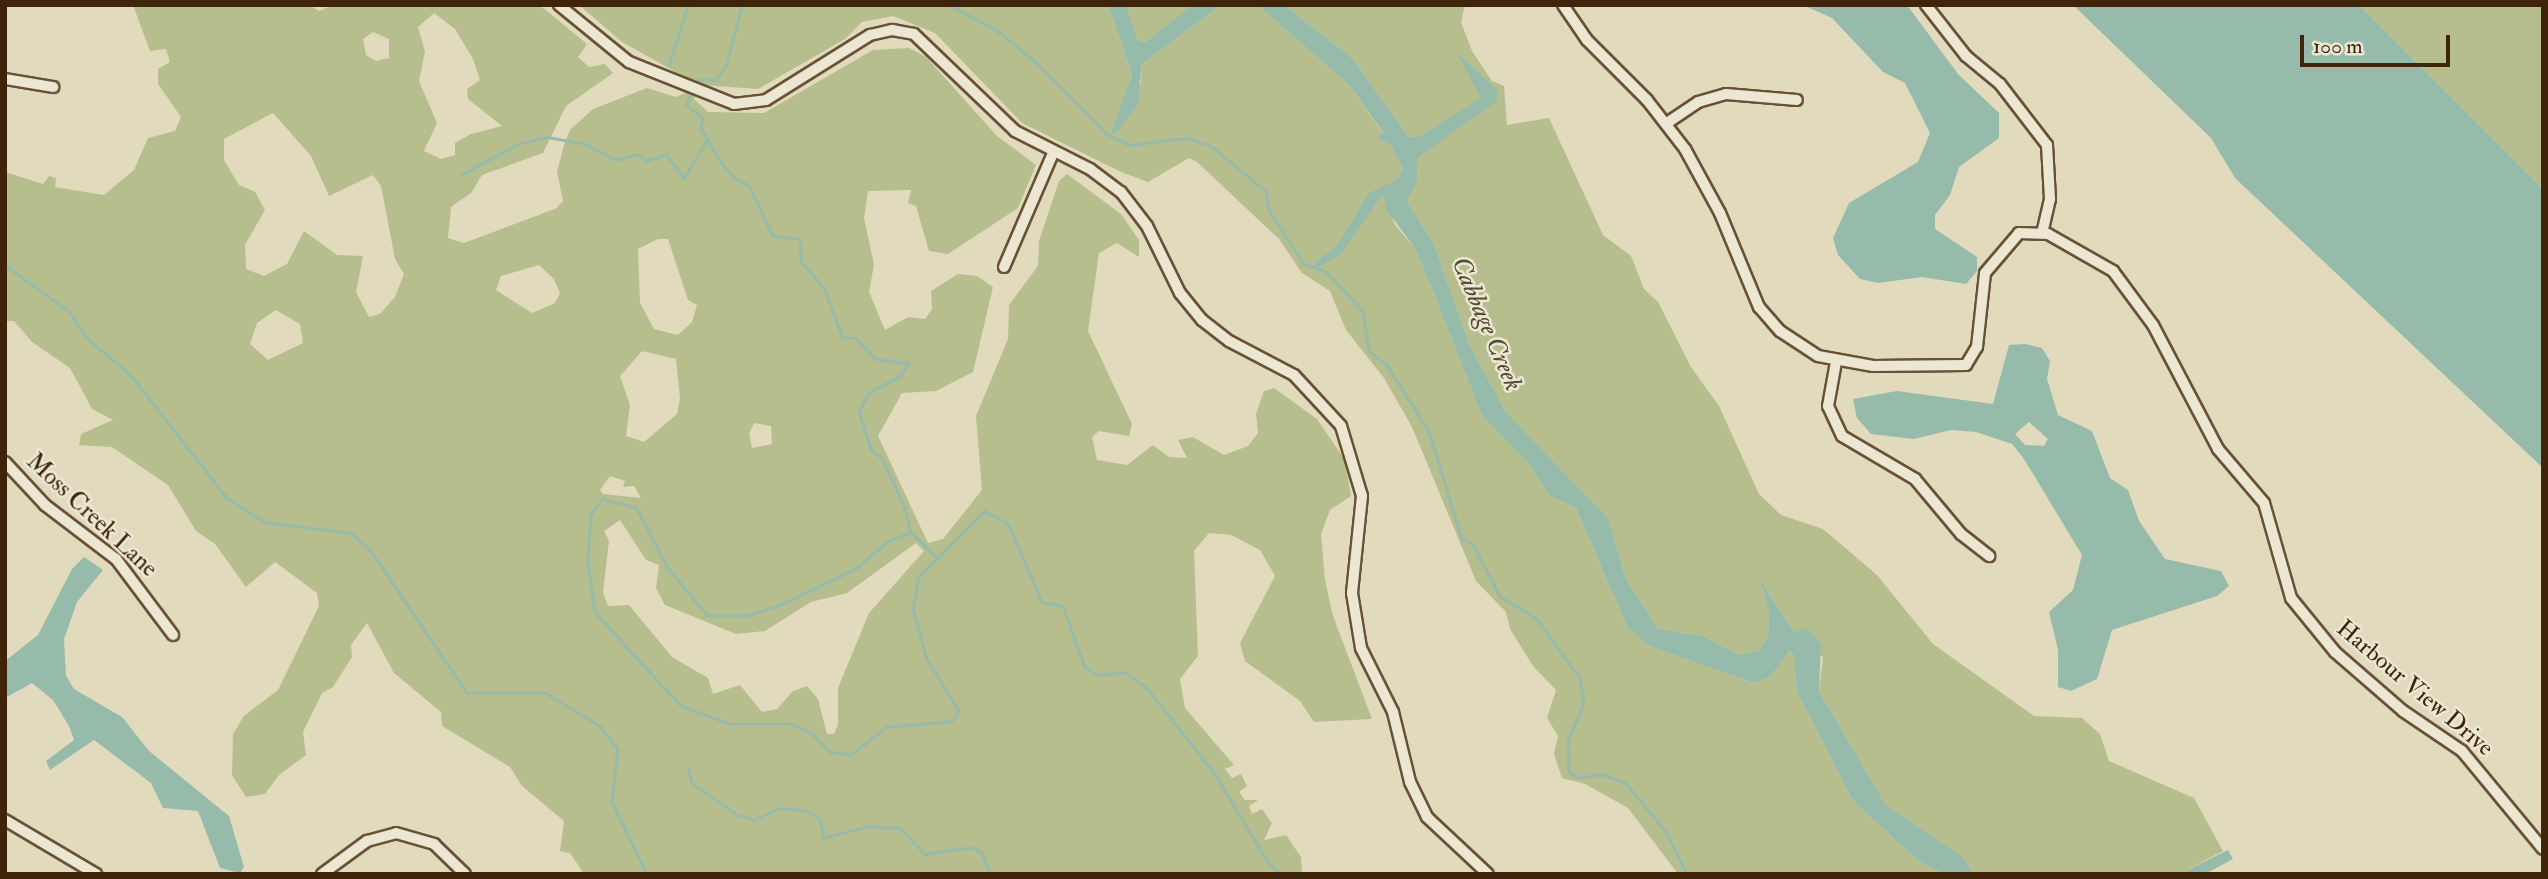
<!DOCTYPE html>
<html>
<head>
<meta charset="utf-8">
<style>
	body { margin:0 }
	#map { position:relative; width:2548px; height:879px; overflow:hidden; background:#e2dabc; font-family:"IM FELL Double Pica",serif }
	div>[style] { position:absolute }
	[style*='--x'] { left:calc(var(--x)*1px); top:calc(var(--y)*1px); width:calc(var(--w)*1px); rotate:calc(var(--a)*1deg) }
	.green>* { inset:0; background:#b7be8e }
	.water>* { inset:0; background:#96bbab }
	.stream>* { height:2.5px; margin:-1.25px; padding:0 1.25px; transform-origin:1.25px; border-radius:1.25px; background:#96bbab }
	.roads { filter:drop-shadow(2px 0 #685236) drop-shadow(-2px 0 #685236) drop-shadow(0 2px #685236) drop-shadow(0 -2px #685236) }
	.minor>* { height:10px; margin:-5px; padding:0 5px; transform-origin:5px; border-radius:5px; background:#ece7d3 }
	span { translate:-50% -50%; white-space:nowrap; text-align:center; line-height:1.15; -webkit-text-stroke:5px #ece7d3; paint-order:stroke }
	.street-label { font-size:24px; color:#3f240a }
	.water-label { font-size:26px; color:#554a32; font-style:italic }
	.frame { position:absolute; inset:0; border:7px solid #3f240a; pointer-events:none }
	.scale { position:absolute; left:2300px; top:35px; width:150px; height:32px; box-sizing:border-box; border:4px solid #3f240a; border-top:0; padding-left:9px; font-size:21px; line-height:24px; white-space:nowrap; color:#3f240a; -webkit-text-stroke:5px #ece7d3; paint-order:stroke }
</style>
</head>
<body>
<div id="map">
	<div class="green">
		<i style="clip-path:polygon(evenodd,133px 5px,309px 5px,319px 11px,333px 5px,538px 5px,546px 10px,587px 44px,578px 57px,589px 67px,605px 64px,613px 73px,566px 106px,543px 153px,482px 175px,471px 193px,451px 207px,448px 238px,464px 243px,557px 208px,563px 201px,557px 172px,564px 145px,570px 130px,593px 109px,647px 88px,676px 97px,685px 93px,688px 79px,622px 42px,579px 5px,1108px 5px,1132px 75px,1112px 132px,1116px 133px,1141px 84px,1142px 64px,1221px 5px,1257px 5px,1349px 85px,1383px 133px,1378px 137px,1390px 145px,1403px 168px,1397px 180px,1362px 205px,1336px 248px,1314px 263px,1318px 268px,1375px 207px,1384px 193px,1395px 225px,1414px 247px,1430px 284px,1482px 416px,1529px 464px,1550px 496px,1576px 508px,1627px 627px,1649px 646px,1753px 683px,1769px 678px,1788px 651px,1794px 656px,1797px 692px,1853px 801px,1916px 859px,1943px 874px,1678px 874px,1628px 808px,1585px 784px,1562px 778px,1554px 754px,1558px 736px,1547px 718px,1556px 690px,1533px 666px,1510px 629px,1506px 612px,1476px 581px,1412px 427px,1384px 378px,1346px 330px,1330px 291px,1302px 273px,1279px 239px,1197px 162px,1189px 158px,1148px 182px,1121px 172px,1022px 123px,935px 33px,893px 16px,862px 22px,845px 39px,758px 89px,701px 85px,694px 99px,708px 112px,764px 113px,873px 50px,909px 48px,926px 57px,997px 136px,1036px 165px,1018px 208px,948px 254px,929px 251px,916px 206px,908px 203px,911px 190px,868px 191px,864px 218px,874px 265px,869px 292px,885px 330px,908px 317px,925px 319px,932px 309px,931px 291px,958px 274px,977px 276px,993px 287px,973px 372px,936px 391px,902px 393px,878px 436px,928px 543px,943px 539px,982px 490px,976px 416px,1008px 339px,1009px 305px,1038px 266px,1039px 241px,1059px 181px,1067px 174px,1121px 214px,1139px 240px,1139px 257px,1117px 243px,1099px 253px,1088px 331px,1132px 424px,1129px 436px,1099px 431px,1092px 437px,1097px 460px,1127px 465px,1153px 445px,1169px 457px,1187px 458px,1178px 440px,1193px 437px,1224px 455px,1248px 446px,1258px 433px,1256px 414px,1264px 391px,1274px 388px,1317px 419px,1345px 460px,1351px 496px,1330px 510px,1321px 534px,1325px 580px,1333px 616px,1372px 719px,1314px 722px,1300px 701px,1245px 661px,1240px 643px,1275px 576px,1260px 550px,1231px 535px,1209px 533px,1194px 551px,1198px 656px,1180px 679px,1185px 708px,1234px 765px,1225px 769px,1232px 778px,1241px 774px,1247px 786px,1239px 792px,1245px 800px,1258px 800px,1249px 806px,1252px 814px,1262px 809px,1272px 823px,1264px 840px,1286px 835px,1301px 857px,1302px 874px,584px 874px,570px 853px,560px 851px,564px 821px,522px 786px,510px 767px,442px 726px,441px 712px,394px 673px,367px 623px,351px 645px,352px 657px,333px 687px,322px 693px,303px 732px,306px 755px,279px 775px,265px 794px,246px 797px,232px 775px,233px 734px,244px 716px,278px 690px,319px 606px,317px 593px,275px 562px,246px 587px,215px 544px,196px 531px,168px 485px,112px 447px,79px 445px,81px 434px,113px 420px,92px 409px,70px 368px,32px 342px,14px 321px,5px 321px,5px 172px,43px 184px,49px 176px,56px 178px,55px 187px,104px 195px,134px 170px,148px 138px,175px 131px,181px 117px,158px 84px,158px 69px,170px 62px,166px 49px,150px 51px,133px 5px,434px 13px,455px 29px,473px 59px,480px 80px,467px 89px,468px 99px,502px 126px,471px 134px,455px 143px,455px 155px,441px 159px,424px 151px,437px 123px,419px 81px,425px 51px,418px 27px,434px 13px,133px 5px,373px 32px,389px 39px,389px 58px,376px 61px,366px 55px,363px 39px,373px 32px,133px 5px,273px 113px,311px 156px,329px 196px,373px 175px,381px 186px,395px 259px,404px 274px,395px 297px,380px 314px,369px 317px,356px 292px,363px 256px,337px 255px,304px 231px,287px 264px,264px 276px,246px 269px,245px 245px,265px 210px,255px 192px,239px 185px,224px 160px,224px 139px,273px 113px,133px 5px,658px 239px,668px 239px,688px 300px,697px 305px,692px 322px,678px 335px,654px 329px,640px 303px,638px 249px,658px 239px,133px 5px,539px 265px,554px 279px,560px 293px,555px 303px,532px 313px,496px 290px,501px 276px,539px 265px,133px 5px,276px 310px,300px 324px,303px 343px,268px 360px,250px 344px,257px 323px,276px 310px,133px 5px,642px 351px,676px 359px,680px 399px,677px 414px,644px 442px,626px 436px,630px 405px,620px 376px,642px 351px,133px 5px,754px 423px,771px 426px,772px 444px,752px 448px,749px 434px,754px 423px,133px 5px,610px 476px,625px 481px,623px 487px,634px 486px,641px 498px,603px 494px,600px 490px,610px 476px,133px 5px,620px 520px,646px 560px,659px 565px,656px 588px,665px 605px,736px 634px,765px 631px,811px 602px,847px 593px,916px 543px,924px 551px,869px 613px,838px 688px,838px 725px,834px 734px,827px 734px,818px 699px,807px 686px,793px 691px,777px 709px,762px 712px,740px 685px,713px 694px,708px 678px,672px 657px,629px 605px,608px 606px,603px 592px,609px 541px,604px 531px,620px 520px)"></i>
		<i style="clip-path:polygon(1126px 5px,1192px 5px,1147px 42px,1138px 40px)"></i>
		<i style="clip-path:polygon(1284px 5px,1465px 5px,1461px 22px,1472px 51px,1492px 81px,1504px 86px,1507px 125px,1549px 118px,1603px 235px,1631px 256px,1644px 289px,1658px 302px,1691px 367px,1719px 406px,1759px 494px,1781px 515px,1823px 529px,1877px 575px,1933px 644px,2034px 716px,2082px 718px,2100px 734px,2109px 761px,2194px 798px,2223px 851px,2179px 874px,1974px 874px,1963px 857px,1886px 805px,1819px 691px,1823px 657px,1794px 632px,1763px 584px,1769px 614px,1768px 635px,1760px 650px,1739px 655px,1703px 636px,1658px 629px,1625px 577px,1609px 519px,1506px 412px,1470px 346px,1433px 242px,1407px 201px,1417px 183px,1418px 158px,1496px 101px,1490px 90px,1459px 56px,1482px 98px,1418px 137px,1409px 137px,1352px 58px)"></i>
		<i style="clip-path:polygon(2359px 5px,2543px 5px,2543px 189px)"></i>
	</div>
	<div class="water">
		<i style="clip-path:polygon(1108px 5px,1126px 5px,1138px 40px,1146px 42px,1192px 5px,1221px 5px,1142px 64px,1138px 105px,1116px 133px,1111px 133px,1132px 75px)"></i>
		<i style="clip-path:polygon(1257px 5px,1284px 5px,1352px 58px,1409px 137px,1418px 137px,1481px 98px,1456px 52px,1497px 90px,1497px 101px,1418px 158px,1417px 183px,1407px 201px,1433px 242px,1470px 346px,1506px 412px,1609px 519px,1625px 577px,1658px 629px,1703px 636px,1739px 655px,1760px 650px,1768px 635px,1769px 614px,1761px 581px,1794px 632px,1807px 628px,1821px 644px,1819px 691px,1886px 805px,1963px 857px,1974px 874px,1943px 874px,1916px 859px,1853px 801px,1797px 692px,1794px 656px,1789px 651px,1769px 678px,1753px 683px,1649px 646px,1627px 627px,1576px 508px,1550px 496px,1529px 464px,1482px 416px,1430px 284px,1414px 247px,1386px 209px,1384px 194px,1340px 255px,1317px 268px,1314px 263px,1336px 247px,1369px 193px,1397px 180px,1403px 168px,1390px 145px,1377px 137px,1383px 132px,1349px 85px)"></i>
		<i style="clip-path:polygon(1803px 5px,1907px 5px,1958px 74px,1999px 113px,1999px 138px,1959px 167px,1950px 195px,1935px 215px,1935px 229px,1977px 257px,1977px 271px,1966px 284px,1922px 277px,1878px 283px,1860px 279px,1838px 255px,1833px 238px,1849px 203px,1918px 162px,1930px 133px,1905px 83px,1883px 72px,1832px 18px)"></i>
		<i style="clip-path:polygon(2073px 5px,2359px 5px,2543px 189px,2543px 468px,2235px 178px,2211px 138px)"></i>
		<i style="clip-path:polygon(evenodd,2025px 344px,2042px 348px,2050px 361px,2047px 379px,2058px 415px,2092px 431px,2110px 478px,2128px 490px,2139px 521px,2165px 559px,2221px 571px,2229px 586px,2217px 596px,2112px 630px,2097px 679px,2071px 691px,2058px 687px,2058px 650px,2049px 612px,2073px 590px,2082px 555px,2024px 459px,2012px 444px,1976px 432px,1951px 430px,1914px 439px,1871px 434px,1857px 418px,1853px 399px,1897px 391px,1993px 404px,2009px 345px,2025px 344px,2029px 422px,2048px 439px,2044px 446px,2025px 445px,2015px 434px,2029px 422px)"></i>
		<i style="clip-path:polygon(84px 557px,103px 570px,77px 602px,64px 639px,66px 676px,74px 689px,122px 717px,149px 751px,229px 816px,244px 867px,240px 873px,220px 868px,198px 811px,163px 808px,151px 783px,94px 740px,50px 770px,46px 761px,74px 740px,69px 726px,53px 700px,32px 683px,5px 698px,5px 661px,38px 635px,72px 569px)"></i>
		<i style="clip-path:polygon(2228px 850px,2233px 859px,2205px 874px,2179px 874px)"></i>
	</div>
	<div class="stream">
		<i style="--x:950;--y:5;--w:51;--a:28.1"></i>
		<i style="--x:995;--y:29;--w:45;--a:38.7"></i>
		<i style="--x:1030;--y:57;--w:109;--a:45"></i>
		<i style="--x:1107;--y:134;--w:25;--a:26"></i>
		<i style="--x:1130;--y:145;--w:57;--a:-7"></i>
		<i style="--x:1187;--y:138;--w:25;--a:18"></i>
		<i style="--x:1211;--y:146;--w:71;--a:39.3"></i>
		<i style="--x:1266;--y:191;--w:19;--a:81"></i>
		<i style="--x:1269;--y:210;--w:64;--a:57.1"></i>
		<i style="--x:1304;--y:264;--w:23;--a:18"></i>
		<i style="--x:1326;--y:271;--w:54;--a:47.2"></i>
		<i style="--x:1363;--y:311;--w:40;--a:81.5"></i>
		<i style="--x:1369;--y:351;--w:23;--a:38"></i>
		<i style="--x:1387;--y:365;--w:78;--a:57.5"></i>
		<i style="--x:1429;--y:431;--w:112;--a:72.9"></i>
		<i style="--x:1462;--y:538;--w:13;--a:29"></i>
		<i style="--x:1473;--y:544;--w:59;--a:62.6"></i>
		<i style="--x:1500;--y:596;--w:44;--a:31.9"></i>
		<i style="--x:1537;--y:619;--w:73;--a:53.9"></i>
		<i style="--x:1580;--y:678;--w:26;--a:81"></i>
		<i style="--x:1584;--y:704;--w:41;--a:112.8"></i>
		<i style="--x:1568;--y:742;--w:29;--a:88"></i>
		<i style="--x:1569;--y:771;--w:11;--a:38"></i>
		<i style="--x:1578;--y:778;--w:23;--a:-10"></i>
		<i style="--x:1601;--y:774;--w:27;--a:20"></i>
		<i style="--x:1626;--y:783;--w:65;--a:50.6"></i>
		<i style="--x:1667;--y:833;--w:43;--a:64"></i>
		<i style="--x:1686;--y:872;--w:11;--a:10"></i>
		<i style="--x:669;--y:64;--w:62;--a:-72.1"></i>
		<i style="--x:695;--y:85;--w:7;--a:-56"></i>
		<i style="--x:699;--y:79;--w:17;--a:3"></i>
		<i style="--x:716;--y:80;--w:18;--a:-56"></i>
		<i style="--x:726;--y:65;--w:62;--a:-75.1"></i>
		<i style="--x:692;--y:91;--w:15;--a:110"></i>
		<i style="--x:687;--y:105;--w:21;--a:39"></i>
		<i style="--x:703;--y:118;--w:10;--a:101"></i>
		<i style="--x:701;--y:128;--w:39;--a:60"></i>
		<i style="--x:721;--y:162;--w:21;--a:51"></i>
		<i style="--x:734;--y:178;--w:17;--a:25"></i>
		<i style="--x:749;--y:185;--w:56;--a:64.8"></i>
		<i style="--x:773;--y:236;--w:27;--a:6"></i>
		<i style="--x:800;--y:239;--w:22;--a:87"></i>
		<i style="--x:801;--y:261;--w:35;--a:49"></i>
		<i style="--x:824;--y:287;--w:54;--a:69.6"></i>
		<i style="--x:843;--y:338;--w:12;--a:0"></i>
		<i style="--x:855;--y:338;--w:29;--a:46"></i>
		<i style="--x:875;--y:359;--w:34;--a:7"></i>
		<i style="--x:909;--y:363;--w:15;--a:122"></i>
		<i style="--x:901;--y:376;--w:36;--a:152"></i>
		<i style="--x:869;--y:393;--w:21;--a:118"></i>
		<i style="--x:859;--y:412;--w:41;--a:71.6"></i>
		<i style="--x:872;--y:451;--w:12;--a:35"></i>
		<i style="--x:882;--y:458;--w:54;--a:64.9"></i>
		<i style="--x:905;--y:507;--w:26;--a:77"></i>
		<i style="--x:911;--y:532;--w:27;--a:156"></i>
		<i style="--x:886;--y:543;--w:40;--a:139"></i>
		<i style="--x:856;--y:569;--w:81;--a:154.4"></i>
		<i style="--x:783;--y:604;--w:37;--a:161"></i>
		<i style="--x:748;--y:616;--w:41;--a:180"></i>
		<i style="--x:707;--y:616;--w:63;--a:-129.2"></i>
		<i style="--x:667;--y:567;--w:67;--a:-117.7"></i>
		<i style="--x:636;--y:508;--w:34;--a:-165"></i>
		<i style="--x:603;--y:499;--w:20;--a:127"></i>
		<i style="--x:591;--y:515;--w:47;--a:93.7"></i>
		<i style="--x:588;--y:562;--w:50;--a:82"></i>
		<i style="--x:595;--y:612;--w:126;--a:47.6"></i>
		<i style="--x:680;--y:705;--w:53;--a:20.8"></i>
		<i style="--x:730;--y:724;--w:60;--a:0"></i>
		<i style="--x:790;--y:724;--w:24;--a:22"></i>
		<i style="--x:812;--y:733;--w:26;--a:47"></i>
		<i style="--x:830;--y:752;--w:21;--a:8"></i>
		<i style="--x:851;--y:755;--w:45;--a:-38.7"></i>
		<i style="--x:886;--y:727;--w:66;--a:-5.2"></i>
		<i style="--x:952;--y:721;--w:13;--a:-61"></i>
		<i style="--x:958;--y:710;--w:61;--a:-121.6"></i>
		<i style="--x:926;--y:658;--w:51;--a:-104.9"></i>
		<i style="--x:913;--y:609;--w:31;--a:-81"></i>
		<i style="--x:918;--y:578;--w:95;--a:-45"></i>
		<i style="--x:985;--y:511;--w:26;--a:28"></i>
		<i style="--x:1008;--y:523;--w:86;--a:66.7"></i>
		<i style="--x:1042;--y:602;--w:21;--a:11"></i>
		<i style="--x:1063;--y:606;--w:65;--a:70.2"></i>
		<i style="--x:1085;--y:667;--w:15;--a:32"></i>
		<i style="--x:1098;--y:675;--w:27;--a:-6"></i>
		<i style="--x:1125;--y:672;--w:29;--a:36"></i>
		<i style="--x:1148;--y:689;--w:108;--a:51.8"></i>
		<i style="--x:1215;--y:774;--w:103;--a:58.9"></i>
		<i style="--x:1268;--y:862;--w:18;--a:43"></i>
		<i style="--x:461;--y:175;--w:65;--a:-28.5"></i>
		<i style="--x:518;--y:144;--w:30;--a:-14"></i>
		<i style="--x:547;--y:137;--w:39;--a:10"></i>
		<i style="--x:585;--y:144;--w:35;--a:27"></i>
		<i style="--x:616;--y:160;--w:23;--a:-15"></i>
		<i style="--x:638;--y:154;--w:11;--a:41"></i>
		<i style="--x:646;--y:161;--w:21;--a:-19"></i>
		<i style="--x:666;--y:154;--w:30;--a:53"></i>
		<i style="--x:684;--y:178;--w:44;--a:-58.8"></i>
		<i style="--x:5;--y:265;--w:80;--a:35.9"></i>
		<i style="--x:70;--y:312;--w:31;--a:57"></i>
		<i style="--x:87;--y:338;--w:57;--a:40.1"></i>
		<i style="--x:131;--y:375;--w:156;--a:52"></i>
		<i style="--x:227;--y:498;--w:45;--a:32.3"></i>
		<i style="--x:265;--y:522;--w:87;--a:7.3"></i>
		<i style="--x:351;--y:533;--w:23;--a:40"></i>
		<i style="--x:369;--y:548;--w:175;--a:55.9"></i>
		<i style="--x:467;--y:693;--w:79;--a:0"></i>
		<i style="--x:546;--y:693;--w:63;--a:31.4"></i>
		<i style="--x:600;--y:726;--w:29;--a:52"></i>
		<i style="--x:618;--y:749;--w:53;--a:96.5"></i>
		<i style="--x:612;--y:802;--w:80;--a:64.1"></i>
		<i style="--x:911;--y:532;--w:34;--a:45"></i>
		<i style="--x:688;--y:767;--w:16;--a:76"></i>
		<i style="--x:692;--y:783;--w:56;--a:34.8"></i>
		<i style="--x:738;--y:815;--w:17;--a:17"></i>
		<i style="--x:754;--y:820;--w:29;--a:-25"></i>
		<i style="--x:780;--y:808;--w:28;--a:6"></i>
		<i style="--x:808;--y:811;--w:14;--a:34"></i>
		<i style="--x:820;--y:819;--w:19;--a:78"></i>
		<i style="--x:824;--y:838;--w:46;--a:-15.3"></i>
		<i style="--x:868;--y:826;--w:32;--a:4"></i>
		<i style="--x:900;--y:828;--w:36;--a:46"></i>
		<i style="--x:925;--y:854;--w:48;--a:-8.5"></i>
		<i style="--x:972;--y:847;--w:12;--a:31"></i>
		<i style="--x:982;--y:853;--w:22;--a:69"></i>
	</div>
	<div class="roads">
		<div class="minor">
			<i style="--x:559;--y:5;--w:90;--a:39.2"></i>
			<i style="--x:629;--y:62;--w:113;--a:21.8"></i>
			<i style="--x:734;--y:104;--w:32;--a:-7"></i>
			<i style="--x:766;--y:100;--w:123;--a:-32"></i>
			<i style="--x:870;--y:35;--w:23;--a:-13"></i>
			<i style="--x:892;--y:30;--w:22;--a:10"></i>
			<i style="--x:914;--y:34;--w:140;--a:43.8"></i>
			<i style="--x:1015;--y:131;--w:84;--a:26.9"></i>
			<i style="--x:1090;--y:169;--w:39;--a:37"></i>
			<i style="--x:1121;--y:192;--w:43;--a:52.6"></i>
			<i style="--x:1147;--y:226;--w:75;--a:63.8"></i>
			<i style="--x:1180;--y:293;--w:35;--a:51"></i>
			<i style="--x:1202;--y:320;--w:34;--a:38"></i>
			<i style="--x:1229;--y:341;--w:73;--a:27.6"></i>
			<i style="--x:1294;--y:375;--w:69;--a:47.3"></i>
			<i style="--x:1341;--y:426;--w:73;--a:73.3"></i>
			<i style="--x:1362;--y:496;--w:98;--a:95.9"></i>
			<i style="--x:1352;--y:593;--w:56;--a:80.7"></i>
			<i style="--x:1361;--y:648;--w:72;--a:63.4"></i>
			<i style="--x:1393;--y:712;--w:72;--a:76.3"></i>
			<i style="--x:1410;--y:782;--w:39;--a:64"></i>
			<i style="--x:1427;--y:817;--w:83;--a:43.1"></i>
			<i style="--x:1563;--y:5;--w:42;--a:55.6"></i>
			<i style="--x:1587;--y:40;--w:85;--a:45"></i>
			<i style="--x:1647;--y:100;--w:62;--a:52.2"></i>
			<i style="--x:1685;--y:149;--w:73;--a:61.3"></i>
			<i style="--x:1720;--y:213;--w:102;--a:67.5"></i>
			<i style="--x:1759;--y:307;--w:32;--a:49"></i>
			<i style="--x:1780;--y:331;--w:45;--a:33.3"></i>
			<i style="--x:1818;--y:356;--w:56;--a:10.3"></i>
			<i style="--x:1873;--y:366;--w:93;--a:-0.6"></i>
			<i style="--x:1966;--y:365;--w:21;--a:-59"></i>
			<i style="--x:1977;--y:347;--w:74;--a:-83.8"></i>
			<i style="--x:1985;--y:273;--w:52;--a:-49.6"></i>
			<i style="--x:2019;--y:233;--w:29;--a:2"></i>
			<i style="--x:2048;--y:234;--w:75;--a:29.6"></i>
			<i style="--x:2113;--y:271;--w:67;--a:53.5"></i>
			<i style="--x:2153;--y:325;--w:140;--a:62.3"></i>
			<i style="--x:2218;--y:449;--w:71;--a:49.6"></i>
			<i style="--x:2264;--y:503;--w:99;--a:74.1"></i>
			<i style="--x:2291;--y:598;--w:70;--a:50.8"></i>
			<i style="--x:2335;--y:652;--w:90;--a:40.9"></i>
			<i style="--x:2403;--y:711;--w:71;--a:34.1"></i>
			<i style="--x:2462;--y:751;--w:127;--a:50.4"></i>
			<i style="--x:1926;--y:5;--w:65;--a:51.9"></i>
			<i style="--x:1966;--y:56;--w:44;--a:39.5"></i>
			<i style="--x:2000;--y:84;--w:77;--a:52.4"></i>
			<i style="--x:2047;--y:145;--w:54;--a:86.8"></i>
			<i style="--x:2050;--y:199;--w:35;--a:103"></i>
			<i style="--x:5;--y:79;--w:49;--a:9.5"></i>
			<i style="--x:1667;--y:123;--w:37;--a:-34"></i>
			<i style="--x:1698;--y:102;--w:29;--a:-16"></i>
			<i style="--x:1726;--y:94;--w:71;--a:4.8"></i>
			<i style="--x:1004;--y:267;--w:126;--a:-66.7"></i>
			<i style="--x:1836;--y:362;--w:45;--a:100.3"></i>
			<i style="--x:1828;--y:406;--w:33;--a:65"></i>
			<i style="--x:1842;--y:436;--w:85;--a:30.5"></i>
			<i style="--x:1915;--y:479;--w:72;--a:50.1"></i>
			<i style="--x:1961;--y:534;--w:36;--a:38"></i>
			<i style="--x:5;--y:462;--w:59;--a:47.1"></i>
			<i style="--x:45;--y:505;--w:89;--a:37.3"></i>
			<i style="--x:116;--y:559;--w:95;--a:53.1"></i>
			<i style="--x:5;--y:820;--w:106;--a:30.7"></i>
			<i style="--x:322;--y:874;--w:56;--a:-36.3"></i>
			<i style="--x:367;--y:841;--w:30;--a:-15"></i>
			<i style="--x:396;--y:833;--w:40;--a:16"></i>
			<i style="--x:434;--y:844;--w:43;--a:44.1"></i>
		</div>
	</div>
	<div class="street-label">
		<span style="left:92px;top:515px;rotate:43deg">Moss Creek Lane</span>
		<span style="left:2415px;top:688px;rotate:40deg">Harbour View Drive</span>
	</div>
	<div class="water-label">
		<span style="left:1486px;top:324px;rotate:67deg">Cabbage Creek</span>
	</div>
	<div class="frame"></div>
	<div class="scale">100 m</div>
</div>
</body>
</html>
